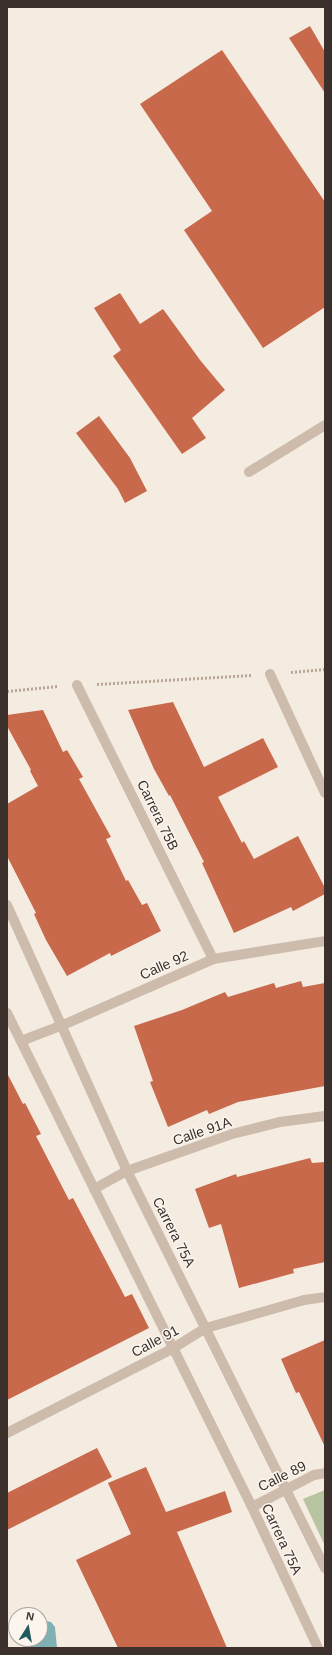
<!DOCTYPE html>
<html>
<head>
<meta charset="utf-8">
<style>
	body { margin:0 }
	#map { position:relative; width:332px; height:1655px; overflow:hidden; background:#f4ebe1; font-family:Helvetica,sans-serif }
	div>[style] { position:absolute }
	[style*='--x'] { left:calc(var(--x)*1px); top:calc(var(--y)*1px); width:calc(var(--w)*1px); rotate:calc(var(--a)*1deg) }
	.green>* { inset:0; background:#b8c4a0 }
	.water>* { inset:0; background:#7fb0b2 }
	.building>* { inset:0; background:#c8694b }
	.path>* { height:2.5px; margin-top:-1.25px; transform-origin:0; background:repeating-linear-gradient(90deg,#b9a596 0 2px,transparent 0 4px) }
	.lane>* { height:10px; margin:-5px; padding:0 5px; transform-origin:5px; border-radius:5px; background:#cdbbac }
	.street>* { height:10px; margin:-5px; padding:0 5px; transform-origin:5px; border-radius:5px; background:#cdbbac }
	span { translate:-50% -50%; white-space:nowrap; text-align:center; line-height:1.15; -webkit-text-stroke:3px #fbf5ee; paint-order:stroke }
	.street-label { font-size:14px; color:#3b302b }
	.frame { position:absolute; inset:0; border:8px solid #3b302b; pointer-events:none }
	.north { position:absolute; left:8px; top:1607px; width:40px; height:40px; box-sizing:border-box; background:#fbf5ee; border:1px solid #aea6a0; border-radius:50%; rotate:11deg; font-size:11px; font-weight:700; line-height:16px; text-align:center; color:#3b302b }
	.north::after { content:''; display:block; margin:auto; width:14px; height:18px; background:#1f5a5e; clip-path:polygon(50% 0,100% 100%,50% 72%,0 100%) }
</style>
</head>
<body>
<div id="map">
	<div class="green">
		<i style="clip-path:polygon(325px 1490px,325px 1546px,303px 1499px)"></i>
	</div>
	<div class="water">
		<i style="clip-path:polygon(40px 1620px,51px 1622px,55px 1627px,57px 1648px,30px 1648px,29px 1639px,40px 1639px)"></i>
	</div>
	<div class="building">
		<i style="clip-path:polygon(310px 26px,325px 52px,325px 93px,289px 38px)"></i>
		<i style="clip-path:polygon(222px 50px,325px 202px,325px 307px,263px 348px,184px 230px,212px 211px,140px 104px)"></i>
		<i style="clip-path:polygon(120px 293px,140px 324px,163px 309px,200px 360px,225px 390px,192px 418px,206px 438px,182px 454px,113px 356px,121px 350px,94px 308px)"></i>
		<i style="clip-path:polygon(99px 416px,130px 458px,147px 491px,125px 503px,118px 489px,76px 433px)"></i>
		<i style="clip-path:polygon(173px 702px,204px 767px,263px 738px,278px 767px,218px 797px,242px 843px,244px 841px,254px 859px,298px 836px,325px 888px,325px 894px,293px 911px,291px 907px,234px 933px,202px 863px,204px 862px,170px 795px,169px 796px,154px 769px,128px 710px)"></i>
		<i style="clip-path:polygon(43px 710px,63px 752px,67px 750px,83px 777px,79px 779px,111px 837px,106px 839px,126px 881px,128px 880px,142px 905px,147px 903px,161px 931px,111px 956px,110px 953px,67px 976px,46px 940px,34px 914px,36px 913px,7px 856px,7px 804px,38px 786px,30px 771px,31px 770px,7px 726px,7px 715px)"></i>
		<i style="clip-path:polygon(301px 981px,303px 987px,325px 983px,325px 1086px,238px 1102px,209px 1114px,207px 1110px,168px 1127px,150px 1082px,153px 1081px,134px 1026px,182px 1010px,225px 992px,228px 997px,274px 983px,276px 988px)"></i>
		<i style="clip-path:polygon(7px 1073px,23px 1104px,25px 1103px,41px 1134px,36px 1136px,69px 1200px,73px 1198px,125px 1297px,132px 1294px,149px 1328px,7px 1400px)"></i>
		<i style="clip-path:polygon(310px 1158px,312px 1163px,325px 1162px,325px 1262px,293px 1269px,294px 1273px,239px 1288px,221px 1224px,209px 1228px,195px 1189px,236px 1174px,237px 1177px)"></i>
		<i style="clip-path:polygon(325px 1340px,325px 1447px,299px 1392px,296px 1393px,281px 1359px)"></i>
		<i style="clip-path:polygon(97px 1448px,112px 1477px,7px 1530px,7px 1493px)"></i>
		<i style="clip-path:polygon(146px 1467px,166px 1512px,225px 1491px,232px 1512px,177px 1532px,227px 1648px,118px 1648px,76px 1560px,131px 1534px,108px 1483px)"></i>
	</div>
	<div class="path">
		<i style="--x:291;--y:672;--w:34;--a:-5"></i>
		<i style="--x:97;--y:684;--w:155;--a:-3.3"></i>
		<i style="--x:7;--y:691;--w:51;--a:-5.6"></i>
	</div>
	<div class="lane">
		<i style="--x:249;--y:472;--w:89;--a:-31.7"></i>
	</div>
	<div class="street">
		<i style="--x:270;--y:674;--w:131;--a:65.2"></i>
		<i style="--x:77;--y:685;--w:306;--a:63.6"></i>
		<i style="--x:7;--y:905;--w:292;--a:65.7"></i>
		<i style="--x:127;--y:1171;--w:444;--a:63.5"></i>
		<i style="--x:7;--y:1013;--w:551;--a:63.62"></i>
		<i style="--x:252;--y:1507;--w:156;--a:64.9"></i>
		<i style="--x:21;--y:1041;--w:45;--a:-20.9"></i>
		<i style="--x:63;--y:1025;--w:164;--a:-23.7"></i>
		<i style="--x:213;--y:959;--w:113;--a:-9.1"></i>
		<i style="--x:94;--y:1189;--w:38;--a:-29"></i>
		<i style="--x:127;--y:1171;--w:111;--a:-19.4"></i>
		<i style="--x:232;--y:1134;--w:49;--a:-14"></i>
		<i style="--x:280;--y:1122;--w:45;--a:-7.6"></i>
		<i style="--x:7;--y:1433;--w:185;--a:-27"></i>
		<i style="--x:172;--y:1349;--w:40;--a:-32"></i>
		<i style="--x:206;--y:1328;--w:102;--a:-15.9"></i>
		<i style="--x:304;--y:1300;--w:21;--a:-8"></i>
		<i style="--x:252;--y:1507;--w:70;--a:-27.3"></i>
		<i style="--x:314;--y:1475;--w:11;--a:-10"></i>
	</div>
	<div class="street-label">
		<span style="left:158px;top:815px;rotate:64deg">Carrera 75B</span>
		<span style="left:164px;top:965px;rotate:-24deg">Calle 92</span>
		<span style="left:202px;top:1131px;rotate:-19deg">Calle 91A</span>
		<span style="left:174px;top:1232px;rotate:63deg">Carrera 75A</span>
		<span style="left:155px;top:1341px;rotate:-28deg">Calle 91</span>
		<span style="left:282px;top:1476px;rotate:-26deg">Calle 89</span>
		<span style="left:282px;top:1539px;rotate:65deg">Carrera 75A</span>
	</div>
	<div class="frame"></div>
	<div class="north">N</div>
</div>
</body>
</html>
